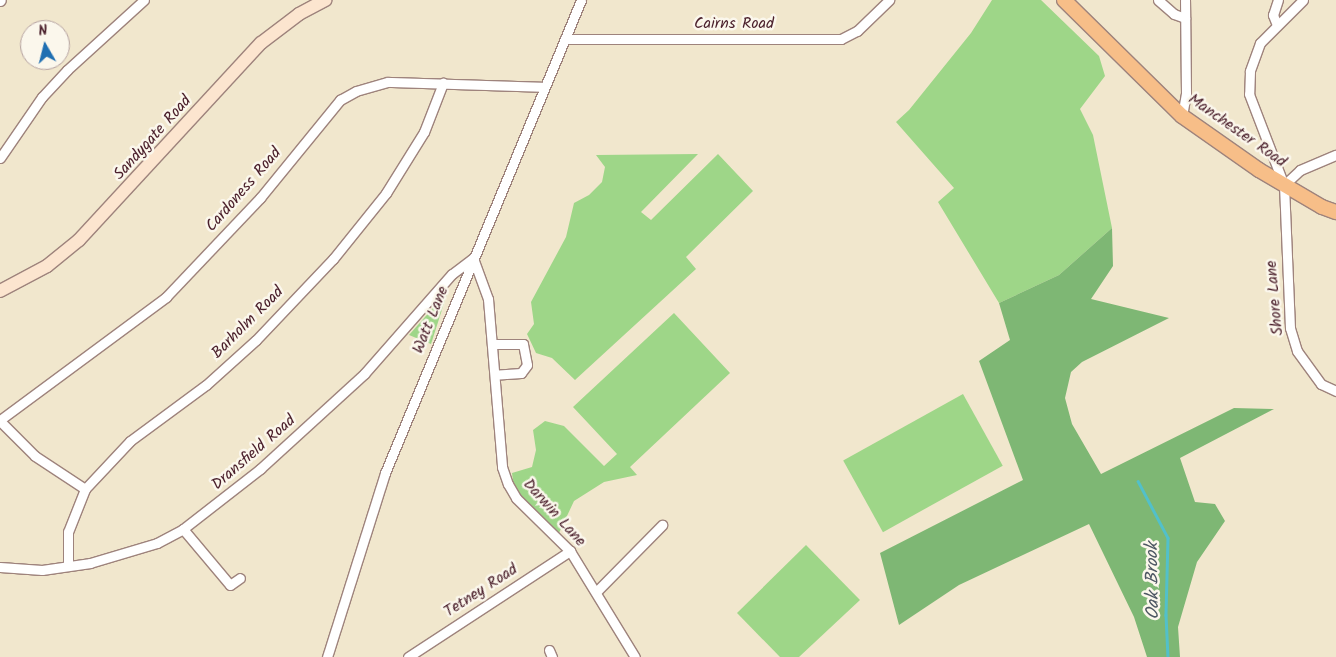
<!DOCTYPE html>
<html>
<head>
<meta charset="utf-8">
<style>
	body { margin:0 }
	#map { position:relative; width:1336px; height:657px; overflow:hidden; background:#f1e7cd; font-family:Kalam,sans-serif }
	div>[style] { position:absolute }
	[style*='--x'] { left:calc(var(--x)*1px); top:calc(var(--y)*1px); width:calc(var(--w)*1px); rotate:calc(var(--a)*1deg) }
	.green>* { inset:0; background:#9ed688; transform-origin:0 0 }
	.forest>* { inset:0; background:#7eb774 }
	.stream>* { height:2.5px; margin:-1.25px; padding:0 1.25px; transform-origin:1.25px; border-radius:1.25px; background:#52c0ca }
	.roads { filter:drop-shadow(1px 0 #9e837c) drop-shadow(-1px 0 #9e837c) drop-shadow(0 1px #9e837c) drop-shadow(0 -1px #9e837c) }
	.street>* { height:9px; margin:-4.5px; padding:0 4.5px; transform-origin:4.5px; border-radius:4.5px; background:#fff }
	.secondary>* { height:12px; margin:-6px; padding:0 6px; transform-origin:6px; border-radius:6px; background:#fce5cf }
	.primary>* { height:14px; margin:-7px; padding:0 7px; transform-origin:7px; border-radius:7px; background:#f7be88 }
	span { translate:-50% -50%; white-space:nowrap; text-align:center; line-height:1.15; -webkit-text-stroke:5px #fbf7ec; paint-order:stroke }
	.street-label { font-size:16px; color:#4a1f2b }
	.water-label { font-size:18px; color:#4d5763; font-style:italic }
	.north { position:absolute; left:20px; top:20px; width:50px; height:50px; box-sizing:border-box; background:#fbf7ec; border:1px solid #b4a19f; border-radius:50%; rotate:352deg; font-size:14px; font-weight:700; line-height:20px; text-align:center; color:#4a1f2b }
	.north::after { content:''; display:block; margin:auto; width:18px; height:22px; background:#1f6fb2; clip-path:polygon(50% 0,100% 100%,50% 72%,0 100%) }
</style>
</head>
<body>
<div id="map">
	<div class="green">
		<i style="clip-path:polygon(992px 0,1041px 0,1099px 56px,1105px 76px,1080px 109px,1093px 135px,1112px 228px,1059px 275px,999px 303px,938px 202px,954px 188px,896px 122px,909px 110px,971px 33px)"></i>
		<i style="clip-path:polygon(698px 154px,641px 212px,651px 220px,718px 154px,753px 191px,686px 257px,696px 269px,575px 380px,552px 358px,536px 353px,527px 334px,534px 324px,531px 302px,566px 237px,574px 203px,589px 195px,602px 182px,605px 167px,596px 155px)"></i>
		<i style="clip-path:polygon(448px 291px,431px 344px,409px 335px)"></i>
		<i style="clip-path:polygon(674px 313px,730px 373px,630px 467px,637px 475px,604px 482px,574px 501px,559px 533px,514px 490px,512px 473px,532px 467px,536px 450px,533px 430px,545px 421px,564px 426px,604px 466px,617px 454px,573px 407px)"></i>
		<i style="left:963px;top:394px;width:82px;height:137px;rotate:61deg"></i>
		<i style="clip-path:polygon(806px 545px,860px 600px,799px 657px,780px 657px,737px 613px)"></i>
	</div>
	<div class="forest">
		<i style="clip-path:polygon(1112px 228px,1113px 266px,1091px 299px,1169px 318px,1082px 362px,1071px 372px,1065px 398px,1072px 424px,1101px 474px,1234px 408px,1274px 409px,1180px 458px,1195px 502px,1215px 504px,1225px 521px,1197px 562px,1178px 627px,1180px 657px,1147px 657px,1134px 617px,1089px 524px,959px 585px,899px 625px,880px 553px,1023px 480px,979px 361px,1010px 340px,999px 303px,1059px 275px)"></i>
	</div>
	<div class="stream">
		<i style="--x:1138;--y:481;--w:64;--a:62.2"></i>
		<i style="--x:1168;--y:538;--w:77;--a:91.5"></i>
		<i style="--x:1166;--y:615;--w:42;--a:87.3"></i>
	</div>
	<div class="roads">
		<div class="street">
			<i style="--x:1158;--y:0;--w:21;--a:41"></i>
			<i style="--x:1174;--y:14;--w:12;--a:20"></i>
			<i style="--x:1303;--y:0;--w:61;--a:135"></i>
			<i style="--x:1260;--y:43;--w:30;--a:110"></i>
			<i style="--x:1250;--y:71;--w:23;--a:92"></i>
			<i style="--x:1249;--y:94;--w:97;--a:69"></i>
			<i style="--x:1284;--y:185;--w:143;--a:87.6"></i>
			<i style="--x:1290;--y:328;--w:24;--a:73"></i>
			<i style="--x:1297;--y:351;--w:41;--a:54"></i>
			<i style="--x:1321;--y:384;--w:17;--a:25"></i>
			<i style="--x:0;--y:1;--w:1;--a:-45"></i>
			<i style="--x:1277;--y:25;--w:11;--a:-112"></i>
			<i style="--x:1273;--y:15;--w:16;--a:-72"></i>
			<i style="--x:565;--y:39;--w:276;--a:0"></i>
			<i style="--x:841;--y:39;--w:18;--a:-27"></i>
			<i style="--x:857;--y:31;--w:45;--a:-44.1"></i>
			<i style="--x:1182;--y:116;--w:23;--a:-80"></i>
			<i style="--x:1186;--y:93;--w:93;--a:-90.6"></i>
			<i style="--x:0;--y:158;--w:74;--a:-55.5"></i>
			<i style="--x:42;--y:97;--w:37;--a:-47"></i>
			<i style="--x:67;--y:70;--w:104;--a:-42.3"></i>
			<i style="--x:1284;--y:185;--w:22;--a:-43"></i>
			<i style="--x:1300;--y:170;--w:39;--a:-23"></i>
			<i style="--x:493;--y:344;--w:30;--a:0"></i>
			<i style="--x:523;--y:344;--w:21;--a:79"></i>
			<i style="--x:527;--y:365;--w:10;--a:127"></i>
			<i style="--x:521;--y:373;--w:26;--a:176"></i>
			<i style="--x:0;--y:420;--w:207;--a:-36.5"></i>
			<i style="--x:166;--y:297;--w:137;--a:-46.5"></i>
			<i style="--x:260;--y:198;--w:127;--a:-50.8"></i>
			<i style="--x:340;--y:100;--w:18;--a:-29"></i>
			<i style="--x:356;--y:91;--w:33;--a:-16"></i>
			<i style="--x:388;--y:82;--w:156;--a:1.8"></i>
			<i style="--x:0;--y:421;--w:49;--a:45"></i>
			<i style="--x:35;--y:456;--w:60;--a:33.4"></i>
			<i style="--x:183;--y:529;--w:73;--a:50"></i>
			<i style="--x:230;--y:585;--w:12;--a:-35"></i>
			<i style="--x:68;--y:566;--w:34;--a:-90"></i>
			<i style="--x:68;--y:532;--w:46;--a:-68.4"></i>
			<i style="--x:85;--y:489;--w:66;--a:-46.8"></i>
			<i style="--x:130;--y:441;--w:94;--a:-36.4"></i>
			<i style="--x:206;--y:385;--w:67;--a:-42"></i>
			<i style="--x:256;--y:340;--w:112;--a:-46.5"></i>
			<i style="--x:333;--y:259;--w:85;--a:-51.2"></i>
			<i style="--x:386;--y:193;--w:72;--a:-58.1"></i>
			<i style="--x:424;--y:132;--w:53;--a:-68.8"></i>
			<i style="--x:0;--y:567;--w:42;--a:4.1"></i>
			<i style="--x:42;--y:570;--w:49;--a:-8.3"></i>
			<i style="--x:90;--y:563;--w:70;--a:-16.6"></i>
			<i style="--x:157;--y:543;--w:30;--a:-28"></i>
			<i style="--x:183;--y:529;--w:98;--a:-37.9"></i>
			<i style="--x:260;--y:469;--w:141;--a:-42.4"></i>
			<i style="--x:364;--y:374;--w:133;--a:-48.7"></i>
			<i style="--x:452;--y:274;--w:26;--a:-37"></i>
			<i style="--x:473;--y:258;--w:44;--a:69.9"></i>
			<i style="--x:488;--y:299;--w:169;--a:85.2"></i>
			<i style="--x:502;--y:467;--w:18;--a:71"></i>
			<i style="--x:508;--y:484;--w:16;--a:60"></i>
			<i style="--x:516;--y:498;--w:76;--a:44.5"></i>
			<i style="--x:570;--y:551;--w:124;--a:58.5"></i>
			<i style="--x:597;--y:591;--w:93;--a:-45.4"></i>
			<i style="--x:549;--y:650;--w:8;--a:67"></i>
			<i style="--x:327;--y:657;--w:193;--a:-72.5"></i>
			<i style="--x:385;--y:473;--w:512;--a:-67.49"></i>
			<i style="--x:408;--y:657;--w:194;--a:-33.2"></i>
		</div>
		<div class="secondary">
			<i style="--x:0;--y:291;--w:53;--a:-28"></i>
			<i style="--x:47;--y:266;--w:41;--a:-39.1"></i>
			<i style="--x:79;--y:240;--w:268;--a:-47.3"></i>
			<i style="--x:261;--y:43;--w:48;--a:-37.3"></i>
			<i style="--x:299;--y:14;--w:30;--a:-28"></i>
		</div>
		<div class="primary">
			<i style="--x:1064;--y:0;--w:165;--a:44.5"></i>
			<i style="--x:1182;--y:116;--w:94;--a:35"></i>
			<i style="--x:1259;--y:170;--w:73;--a:30.4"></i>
			<i style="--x:1322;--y:207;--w:15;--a:20"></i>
		</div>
	</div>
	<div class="street-label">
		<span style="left:734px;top:24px">Cairns Road</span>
		<span style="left:1237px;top:131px;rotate:35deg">Manchester Road</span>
		<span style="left:153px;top:138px;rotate:-48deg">Sandygate Road</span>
		<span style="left:244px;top:190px;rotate:-49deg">Cardoness Road</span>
		<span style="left:1275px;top:298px;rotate:-95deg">Shore Lane</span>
		<span style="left:431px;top:320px;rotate:-68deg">Watt Lane</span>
		<span style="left:248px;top:323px;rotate:-45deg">Barholm Road</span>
		<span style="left:254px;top:453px;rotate:-41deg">Dransfield Road</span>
		<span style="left:554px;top:513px;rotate:48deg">Darwin Lane</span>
		<span style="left:481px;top:591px;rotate:-33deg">Tetney Road</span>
	</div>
	<div class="water-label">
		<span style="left:1154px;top:581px;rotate:-91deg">Oak Brook</span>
	</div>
	<div class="north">N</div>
</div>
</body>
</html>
